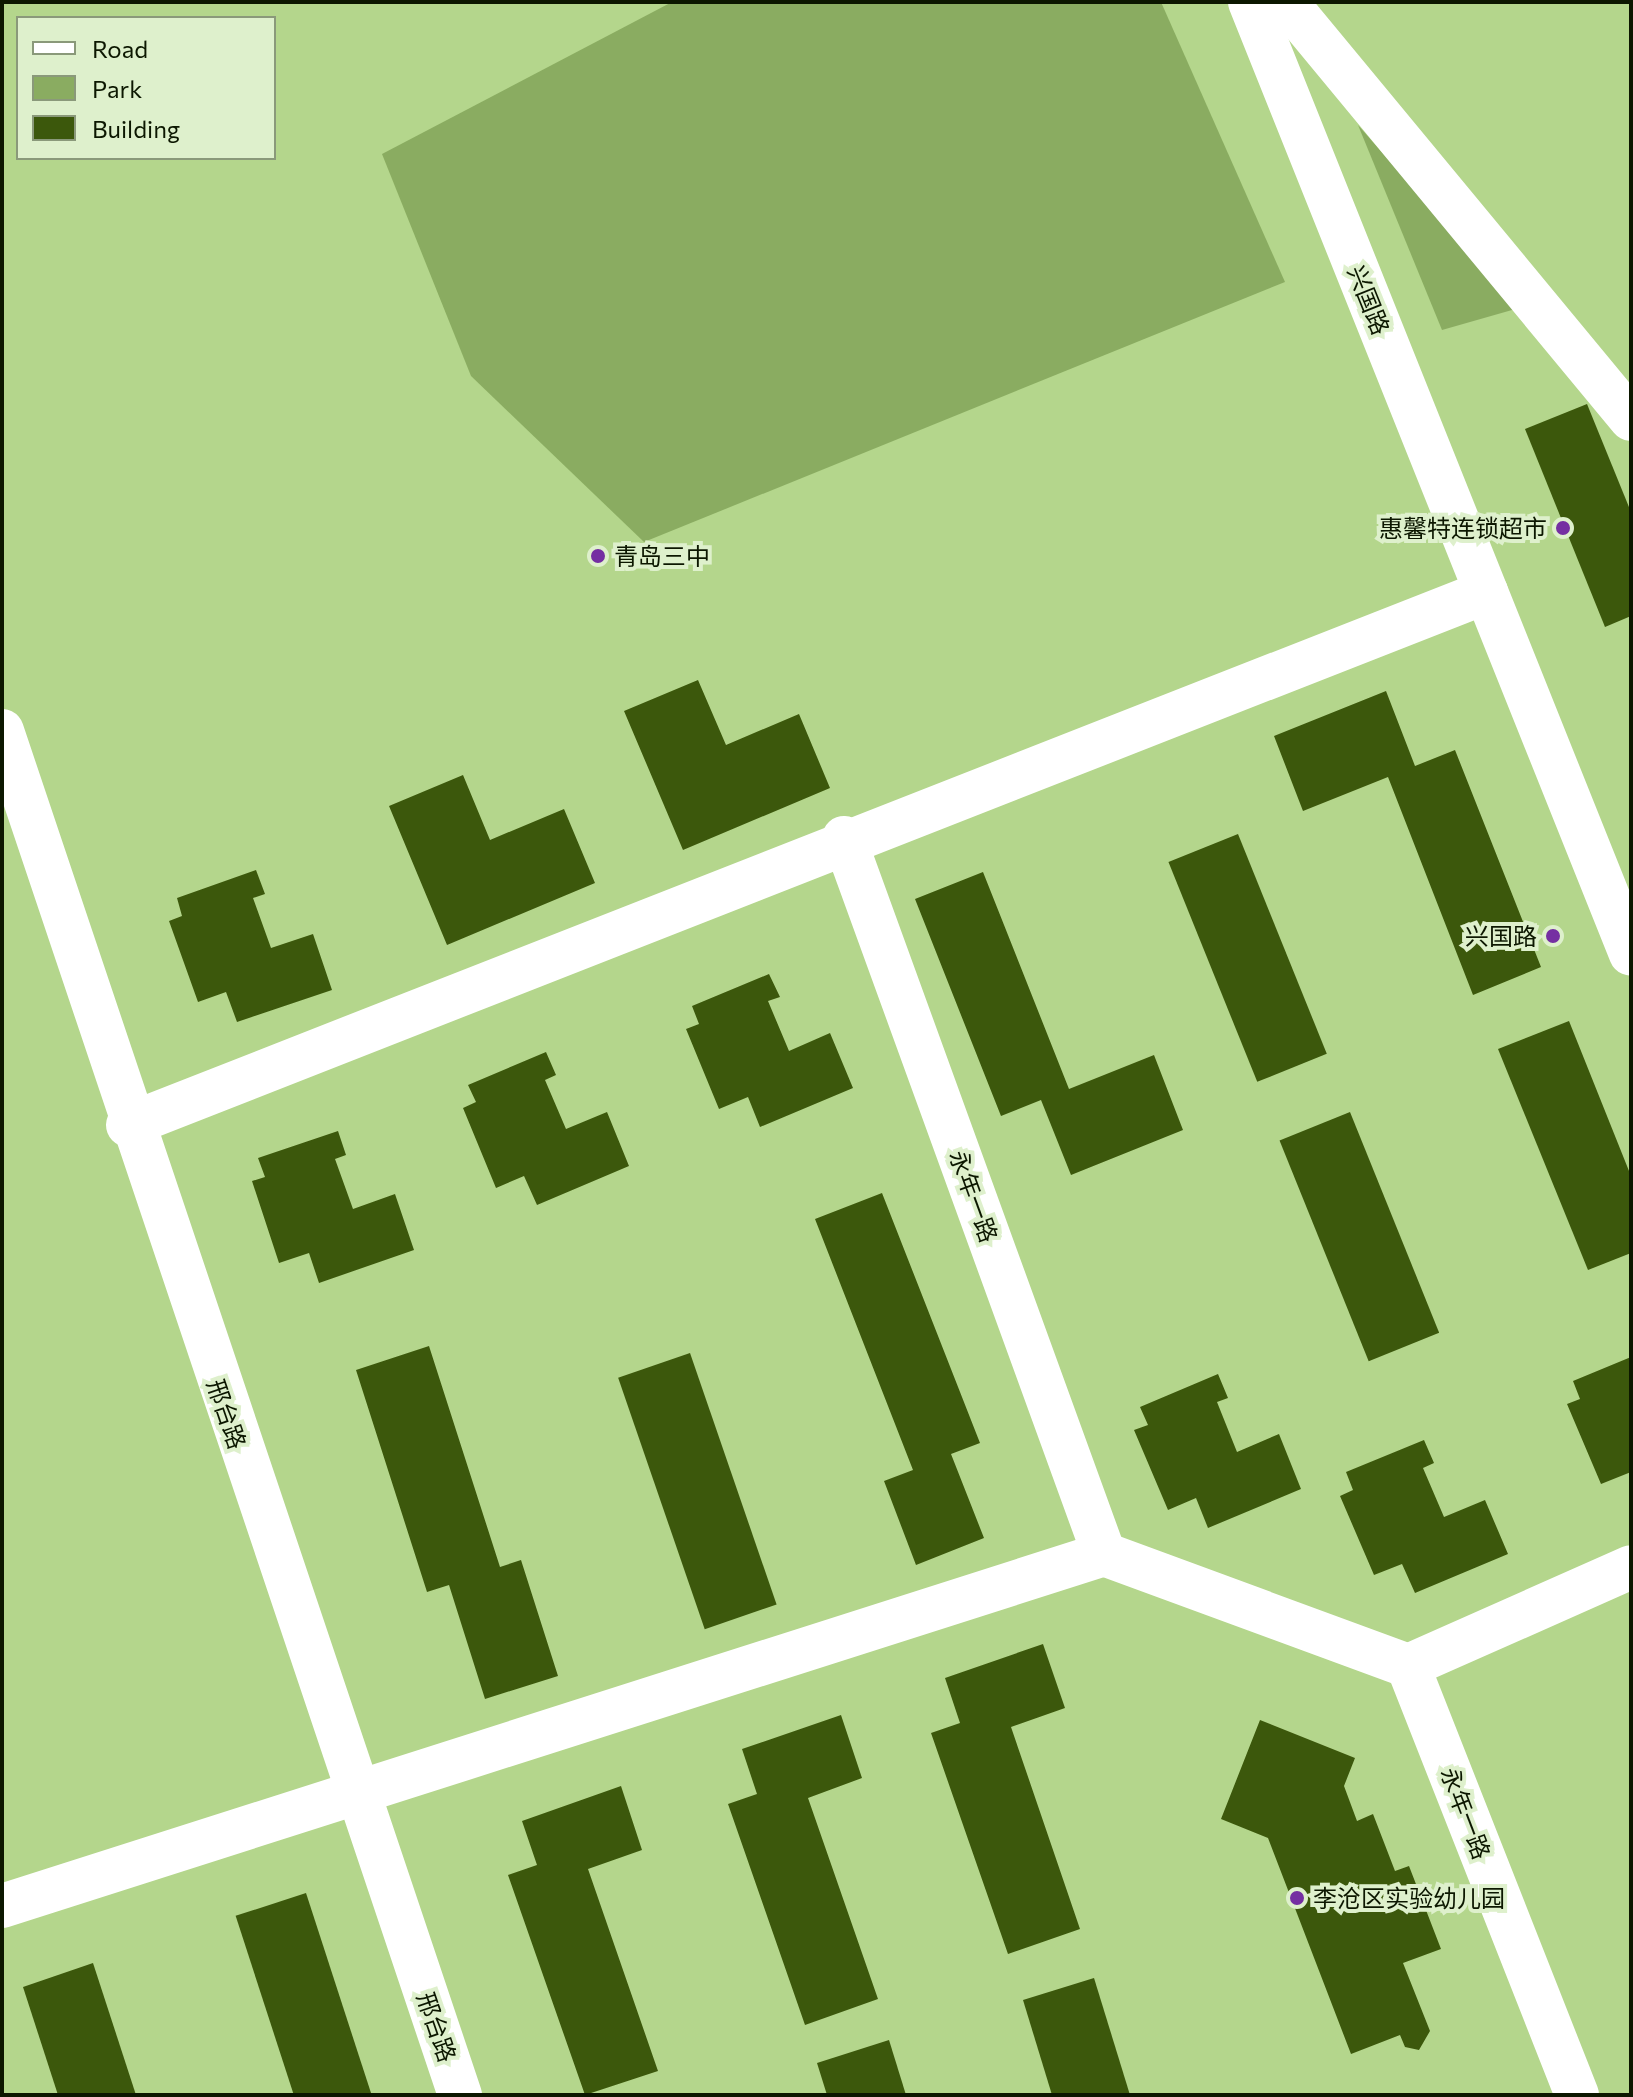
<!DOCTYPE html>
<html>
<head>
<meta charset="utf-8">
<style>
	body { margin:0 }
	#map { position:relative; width:1633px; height:2097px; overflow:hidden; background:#b4d68c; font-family:Commissioner,"Noto Sans SC",sans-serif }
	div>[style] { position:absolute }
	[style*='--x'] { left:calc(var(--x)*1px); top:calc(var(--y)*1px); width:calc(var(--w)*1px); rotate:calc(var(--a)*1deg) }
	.green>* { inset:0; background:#8aac61 }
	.building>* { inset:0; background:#3c580c; transform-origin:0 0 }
	.minor>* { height:44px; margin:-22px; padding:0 22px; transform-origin:22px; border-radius:22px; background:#fff }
	.dots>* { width:22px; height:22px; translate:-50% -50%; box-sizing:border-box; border:4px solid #def0cc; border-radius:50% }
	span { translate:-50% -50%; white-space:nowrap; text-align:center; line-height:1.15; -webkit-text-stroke:8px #def0cc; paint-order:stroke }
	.street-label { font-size:24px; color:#0c1700 }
	.poi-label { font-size:24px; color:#0c1700 }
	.right { translate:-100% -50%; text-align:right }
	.left { translate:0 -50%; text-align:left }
	.frame { position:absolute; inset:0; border:4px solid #0c1700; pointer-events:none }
	.legend { position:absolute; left:16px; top:16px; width:260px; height:144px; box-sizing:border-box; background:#def0cc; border:2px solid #8a997a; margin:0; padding:10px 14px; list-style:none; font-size:24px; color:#0c1700 }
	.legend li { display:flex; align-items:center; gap:16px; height:40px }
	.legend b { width:40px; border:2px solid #8a997a }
</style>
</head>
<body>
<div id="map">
	<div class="green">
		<i style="clip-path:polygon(672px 2px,1161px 2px,1285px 282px,644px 542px,471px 376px,382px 154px)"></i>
		<i style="clip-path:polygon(1358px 125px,1519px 308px,1442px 330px)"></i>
	</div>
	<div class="building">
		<i style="clip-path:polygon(1587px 404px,1631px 512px,1631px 616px,1605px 627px,1525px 429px)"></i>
		<i style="clip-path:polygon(698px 680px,726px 745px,799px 714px,830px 788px,683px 850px,624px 711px)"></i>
		<i style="clip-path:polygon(1386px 691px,1415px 766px,1455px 750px,1541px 967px,1473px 995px,1388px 777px,1303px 811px,1274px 736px)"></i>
		<i style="clip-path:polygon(463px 775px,490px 840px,564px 809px,595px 883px,447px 945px,389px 806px)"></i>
		<i style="left:1238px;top:834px;width:237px;height:75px;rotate:68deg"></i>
		<i style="clip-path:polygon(256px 870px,265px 894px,253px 898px,271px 948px,313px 934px,332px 990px,237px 1022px,226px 992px,198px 1002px,169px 921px,182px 916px,177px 898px)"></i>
		<i style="clip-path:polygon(983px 872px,1069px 1089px,1154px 1055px,1183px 1130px,1071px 1175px,1041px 1100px,1001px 1116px,915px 899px)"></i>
		<i style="clip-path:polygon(769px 974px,780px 997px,768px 1001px,789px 1051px,830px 1033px,853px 1088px,760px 1127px,748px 1097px,719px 1109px,686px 1029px,699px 1024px,692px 1006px)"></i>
		<i style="clip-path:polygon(1569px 1021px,1631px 1176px,1631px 1253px,1588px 1270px,1498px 1049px)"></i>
		<i style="clip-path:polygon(546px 1052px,556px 1075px,545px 1080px,566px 1129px,607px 1112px,629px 1166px,537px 1205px,524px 1176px,496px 1188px,463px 1108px,476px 1102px,468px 1085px)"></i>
		<i style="left:1350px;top:1112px;width:238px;height:76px;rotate:68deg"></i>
		<i style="clip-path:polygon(338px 1131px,346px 1155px,335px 1159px,353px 1209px,395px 1194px,414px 1250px,319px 1283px,309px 1253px,279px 1263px,252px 1181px,265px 1177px,258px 1158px)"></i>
		<i style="clip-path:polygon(882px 1193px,980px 1443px,951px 1454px,984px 1538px,916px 1565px,884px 1481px,913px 1470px,815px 1219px)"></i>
		<i style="clip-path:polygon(429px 1346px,500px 1567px,521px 1560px,558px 1676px,485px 1699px,449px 1585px,427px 1592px,356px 1370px)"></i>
		<i style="left:690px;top:1353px;width:266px;height:76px;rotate:71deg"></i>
		<i style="clip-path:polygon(1631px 1357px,1631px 1472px,1601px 1484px,1567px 1404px,1580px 1399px,1573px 1381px)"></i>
		<i style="clip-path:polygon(1218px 1374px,1228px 1398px,1217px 1402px,1237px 1452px,1279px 1434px,1301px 1489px,1208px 1528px,1196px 1498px,1168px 1510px,1134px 1430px,1148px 1425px,1140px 1407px)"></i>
		<i style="clip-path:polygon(1424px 1440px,1434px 1463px,1423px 1468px,1444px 1517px,1485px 1500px,1508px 1554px,1415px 1593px,1402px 1564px,1374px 1575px,1340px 1496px,1353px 1490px,1346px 1472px)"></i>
		<i style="clip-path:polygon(1043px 1644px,1065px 1708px,1011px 1727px,1080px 1929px,1008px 1954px,931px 1733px,960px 1723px,945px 1678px)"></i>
		<i style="clip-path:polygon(841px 1715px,862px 1778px,808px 1798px,878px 1999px,805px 2025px,728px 1804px,757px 1794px,742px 1749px)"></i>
		<i style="clip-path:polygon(1260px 1720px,1355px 1758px,1344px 1786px,1357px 1821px,1373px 1814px,1395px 1871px,1409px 1866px,1441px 1949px,1403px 1963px,1430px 2031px,1419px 2050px,1405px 2047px,1400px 2035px,1351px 2054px,1268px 1838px,1221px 1819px)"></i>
		<i style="clip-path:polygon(621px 1786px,642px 1850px,588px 1869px,658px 2071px,585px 2095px,508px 1875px,537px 1865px,522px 1821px)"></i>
		<i style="left:306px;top:1893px;width:213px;height:74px;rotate:72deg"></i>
		<i style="clip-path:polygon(93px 1963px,136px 2095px,58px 2095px,23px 1987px)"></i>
		<i style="clip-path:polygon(1094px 1978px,1130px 2095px,1052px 2095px,1023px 2000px)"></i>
		<i style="clip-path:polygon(889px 2040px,906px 2095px,827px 2095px,817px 2063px)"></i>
	</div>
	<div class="minor">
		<i style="--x:1250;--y:2;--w:1025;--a:68.19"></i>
		<i style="--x:1286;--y:2;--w:541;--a:50.4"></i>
		<i style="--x:2;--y:731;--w:1439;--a:71.44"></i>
		<i style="--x:844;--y:838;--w:762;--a:70.04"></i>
		<i style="--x:128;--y:1125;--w:1459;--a:-21.43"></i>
		<i style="--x:1408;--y:1666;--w:461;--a:68.5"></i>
		<i style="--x:2;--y:1906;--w:1157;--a:-17.71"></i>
		<i style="--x:1104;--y:1554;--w:324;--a:20.2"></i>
		<i style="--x:1408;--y:1666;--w:244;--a:-23.9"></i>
	</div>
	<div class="dots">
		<i style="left:1563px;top:528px;background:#752fa2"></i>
		<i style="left:598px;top:556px;background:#752fa2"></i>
		<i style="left:1553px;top:936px;background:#752fa2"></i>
		<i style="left:1297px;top:1898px;background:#752fa2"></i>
	</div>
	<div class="street-label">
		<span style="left:1369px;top:300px;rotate:68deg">兴国路</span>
		<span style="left:974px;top:1196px;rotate:70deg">永年一路</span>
		<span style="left:227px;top:1414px;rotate:71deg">邢台路</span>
		<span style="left:1466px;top:1813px;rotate:69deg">永年一路</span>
		<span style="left:437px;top:2027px;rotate:71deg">邢台路</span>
	</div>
	<div class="poi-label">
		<span class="right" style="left:1547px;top:528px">惠馨特连锁超市</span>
		<span class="left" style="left:614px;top:556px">青岛三中</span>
		<span class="right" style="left:1537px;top:936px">兴国路</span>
		<span class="left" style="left:1313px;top:1898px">李沧区实验幼儿园</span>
	</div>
	<div class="frame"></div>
	<ul class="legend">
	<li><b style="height:10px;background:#fff"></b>Road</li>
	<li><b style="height:22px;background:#8aac61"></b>Park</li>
	<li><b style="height:22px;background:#3c580c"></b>Building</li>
	</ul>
</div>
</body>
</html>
